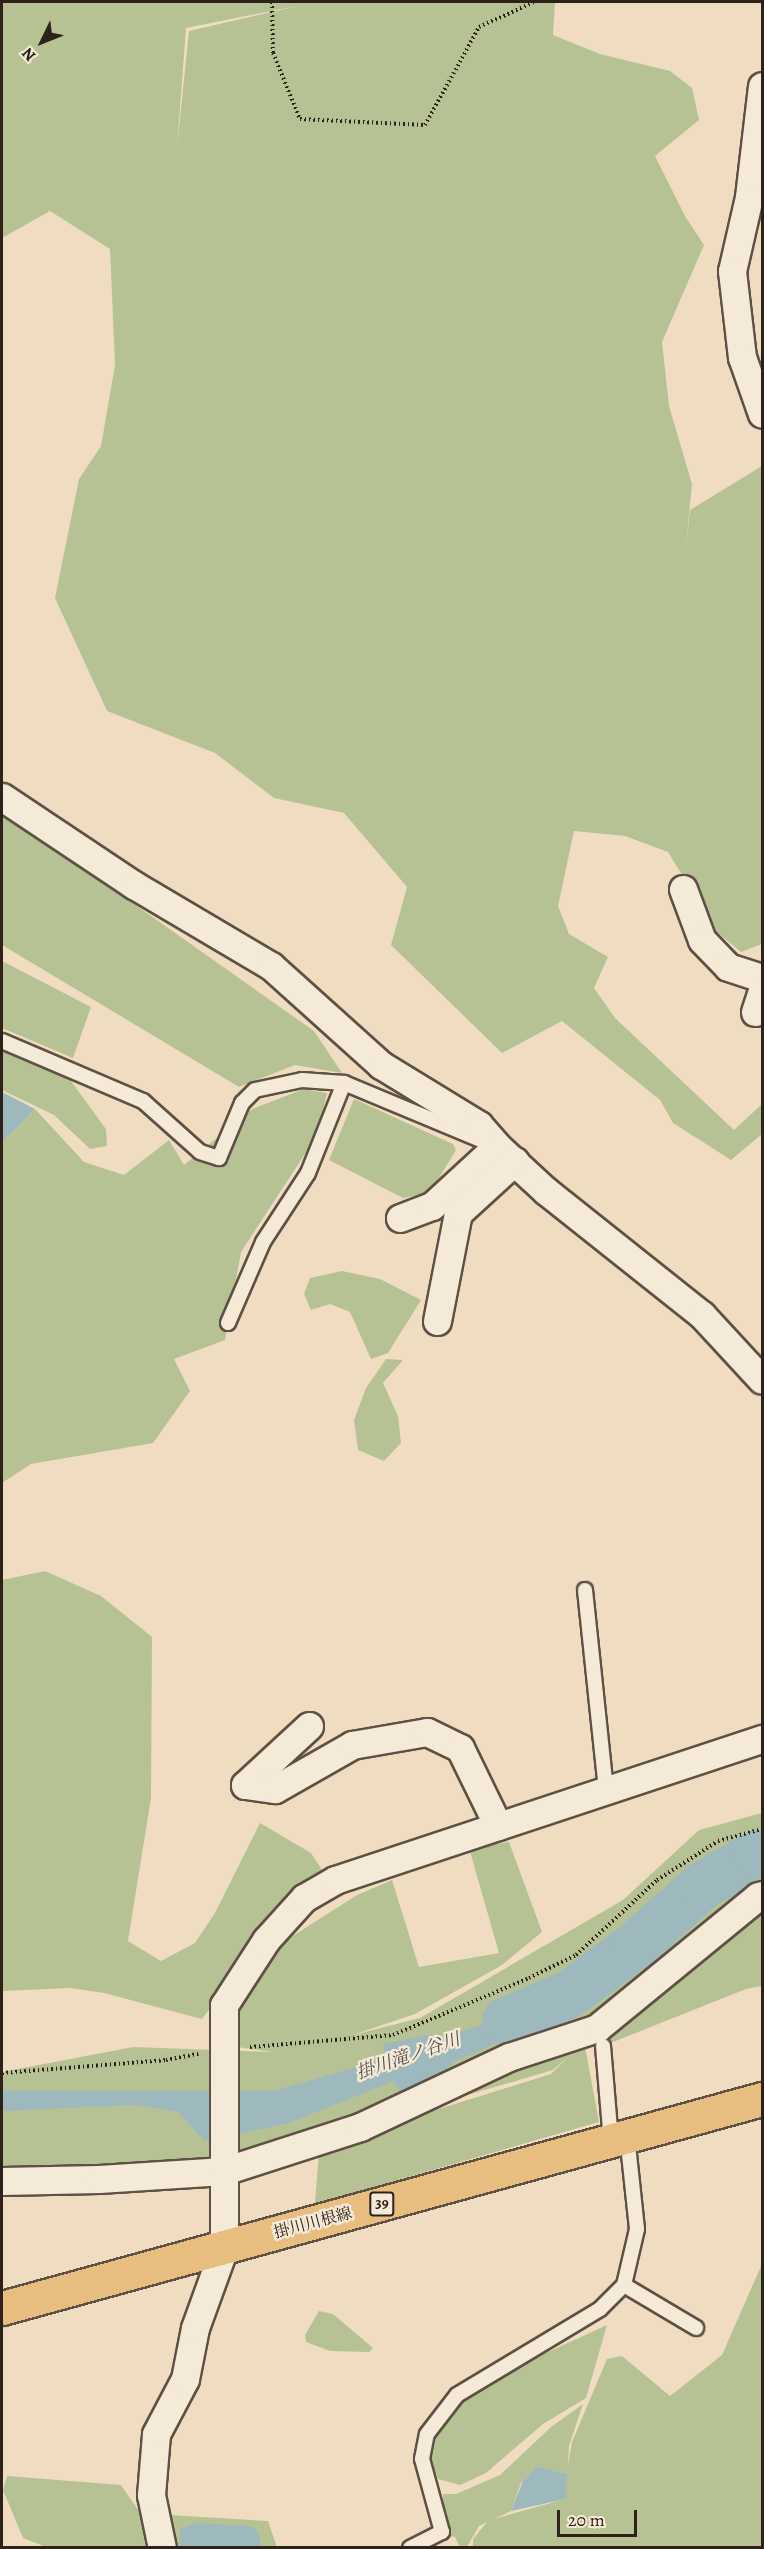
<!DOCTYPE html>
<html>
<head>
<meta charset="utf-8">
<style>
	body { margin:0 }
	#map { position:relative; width:764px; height:2549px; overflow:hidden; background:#f0ddc1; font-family:Alegreya,"Noto Serif JP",serif }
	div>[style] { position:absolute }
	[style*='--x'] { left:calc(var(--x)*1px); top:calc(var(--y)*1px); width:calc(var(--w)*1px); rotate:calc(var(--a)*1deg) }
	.green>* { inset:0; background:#b7c294 }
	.water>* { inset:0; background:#9eb9bd }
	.river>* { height:48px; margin:-24px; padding:0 24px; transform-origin:24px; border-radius:24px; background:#9eb9bd }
	.path>* { height:4px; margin-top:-2px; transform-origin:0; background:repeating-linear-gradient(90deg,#2e211a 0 1.5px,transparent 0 4.5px) }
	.roads { filter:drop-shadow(2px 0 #5e5044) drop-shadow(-2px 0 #5e5044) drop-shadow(0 2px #5e5044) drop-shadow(0 -2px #5e5044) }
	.service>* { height:14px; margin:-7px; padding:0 7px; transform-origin:7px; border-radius:7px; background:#f5e9d7 }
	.minor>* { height:27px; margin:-13.5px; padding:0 13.5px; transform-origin:13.5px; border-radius:13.5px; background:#f5e9d7 }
	.primary>* { height:33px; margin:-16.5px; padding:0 16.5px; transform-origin:16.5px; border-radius:16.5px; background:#e8be80 }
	span { translate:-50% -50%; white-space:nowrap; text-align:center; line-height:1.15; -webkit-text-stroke:4.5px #f5e9d7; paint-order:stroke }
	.shield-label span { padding:2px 4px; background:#f5e9d7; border:2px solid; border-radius:4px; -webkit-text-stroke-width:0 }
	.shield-label { font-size:15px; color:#2e211a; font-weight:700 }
	.street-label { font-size:16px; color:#2e211a }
	.water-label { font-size:18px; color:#504f4b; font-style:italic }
	.frame { position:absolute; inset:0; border:3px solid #2e211a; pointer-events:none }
	.north { position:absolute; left:12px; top:12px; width:60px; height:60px; -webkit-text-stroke:4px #f5e9d7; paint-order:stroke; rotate:227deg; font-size:16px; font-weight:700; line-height:24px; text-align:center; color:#2e211a }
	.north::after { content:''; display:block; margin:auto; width:21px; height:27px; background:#2e211a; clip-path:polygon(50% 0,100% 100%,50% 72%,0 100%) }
	.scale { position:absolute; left:557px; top:2510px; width:80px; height:27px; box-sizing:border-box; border:3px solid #2e211a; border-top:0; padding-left:8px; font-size:18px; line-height:21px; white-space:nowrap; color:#2e211a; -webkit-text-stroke:4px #f5e9d7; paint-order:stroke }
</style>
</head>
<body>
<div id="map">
	<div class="green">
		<i style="clip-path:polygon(evenodd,2px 2px,555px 2px,553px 35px,600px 54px,670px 71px,692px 88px,699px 120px,655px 156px,685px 216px,704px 245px,662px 342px,669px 406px,692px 484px,685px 555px,690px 510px,762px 466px,762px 944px,741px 952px,717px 932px,668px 852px,625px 836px,574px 831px,558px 906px,569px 934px,608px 957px,594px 988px,615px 1018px,734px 1130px,762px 1104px,762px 1134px,731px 1160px,673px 1123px,660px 1100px,562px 1021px,502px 1053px,391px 945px,407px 887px,344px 813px,274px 798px,215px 753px,107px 711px,55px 598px,79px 479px,101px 446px,115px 365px,110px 249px,50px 211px,2px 238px,2px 2px,302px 5px,189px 31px,177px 148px,186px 28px,302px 5px)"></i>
		<i style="clip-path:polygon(2px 815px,90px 873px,314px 1031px,342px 1073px,295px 1065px,239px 1087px,2px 945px)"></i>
		<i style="clip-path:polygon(2px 961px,91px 1007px,73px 1058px,2px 1028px)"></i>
		<i style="clip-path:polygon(2px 1041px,57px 1062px,106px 1129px,107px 1146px,90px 1149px,54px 1115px,2px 1090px)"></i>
		<i style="clip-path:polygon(304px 1089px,327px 1093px,318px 1134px,241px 1252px,225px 1340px,174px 1359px,190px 1391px,153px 1443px,31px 1464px,2px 1483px,2px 1143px,35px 1109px,84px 1162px,124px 1175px,169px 1140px,184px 1165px,252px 1109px)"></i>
		<i style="clip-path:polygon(354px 1099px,453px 1144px,456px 1150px,430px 1193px,403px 1198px,329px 1160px)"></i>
		<i style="clip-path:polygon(342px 1271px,380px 1279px,421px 1300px,388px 1353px,371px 1359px,350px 1312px,330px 1304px,311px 1310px,304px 1294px,310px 1278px)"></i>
		<i style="clip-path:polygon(386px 1359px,403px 1360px,383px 1383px,398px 1416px,401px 1443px,384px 1461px,358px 1450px,354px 1420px,366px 1388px)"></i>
		<i style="clip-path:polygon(45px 1571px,101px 1596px,152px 1637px,151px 1798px,128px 1941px,161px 1961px,195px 1943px,215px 1913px,260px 1823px,311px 1853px,326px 1876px,267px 1932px,202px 2019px,104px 1993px,70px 1988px,2px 1991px,2px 1580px)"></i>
		<i style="clip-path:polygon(evenodd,762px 1813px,762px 1986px,746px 1989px,603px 2046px,584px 2041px,599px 2122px,315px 2204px,320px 2139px,224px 2171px,2px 2181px,2px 2072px,133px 2047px,273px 2052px,237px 2047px,236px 2014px,277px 1946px,357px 1895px,392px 1880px,419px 1967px,499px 1953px,469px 1848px,509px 1842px,542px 1932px,502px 1965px,415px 2014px,353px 2035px,420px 2018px,623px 1900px,699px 1830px,762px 1813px,568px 2057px,551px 2074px,397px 2122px,331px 2135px,553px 2070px,568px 2057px)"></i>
		<i style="clip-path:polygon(evenodd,762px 2264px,762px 2547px,473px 2547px,473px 2539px,487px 2522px,479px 2526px,467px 2547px,460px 2547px,455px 2537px,442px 2535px,443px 2494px,456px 2494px,500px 2475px,551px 2427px,583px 2404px,569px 2446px,568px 2465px,572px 2442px,607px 2359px,622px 2356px,670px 2396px,722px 2355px,762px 2264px,537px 2466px,567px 2474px,565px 2499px,494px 2519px,511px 2511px,521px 2483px,537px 2466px)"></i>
		<i style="clip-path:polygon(319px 2311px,333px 2314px,373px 2348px,369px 2352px,330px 2351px,306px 2342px,305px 2335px)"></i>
		<i style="clip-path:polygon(607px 2325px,586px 2398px,543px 2424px,486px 2473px,460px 2485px,438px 2479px,429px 2453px,442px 2417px,509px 2370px)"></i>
		<i style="clip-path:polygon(7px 2476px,121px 2485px,139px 2511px,148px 2547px,46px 2547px,23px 2538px,3px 2490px)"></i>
		<i style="clip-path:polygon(169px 2515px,268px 2521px,277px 2547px,170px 2547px)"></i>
	</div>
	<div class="water">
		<i style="clip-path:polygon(2px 1092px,35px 1109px,2px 1143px)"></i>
		<i style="clip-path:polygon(762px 1852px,762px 1869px,720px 1887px,643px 1946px,627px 1952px,741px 1858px)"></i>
		<i style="clip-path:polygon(560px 1991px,577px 2001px,551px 2020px,456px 2061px,433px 2082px,402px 2096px,394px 2081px,289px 2123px,205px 2141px,178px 2112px,134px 2105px,2px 2111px,2px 2091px,275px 2091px,386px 2058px,383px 2044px,427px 2035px,442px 2037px,476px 2027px)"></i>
		<i style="clip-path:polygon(537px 2466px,567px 2474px,566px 2499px,511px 2511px,523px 2481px)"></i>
		<i style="clip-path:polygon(196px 2523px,251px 2526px,259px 2533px,261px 2547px,180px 2547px,180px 2529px)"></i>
	</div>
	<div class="river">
		<i style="--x:506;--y:2021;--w:67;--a:-22.8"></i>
		<i style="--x:568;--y:1995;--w:84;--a:-36.3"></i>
		<i style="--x:636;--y:1945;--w:89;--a:-41.8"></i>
		<i style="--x:702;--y:1886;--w:61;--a:-30.3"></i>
		<i style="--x:755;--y:1855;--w:7;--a:-8"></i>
	</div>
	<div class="path">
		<i style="--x:272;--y:2;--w:51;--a:88.9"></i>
		<i style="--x:273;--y:53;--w:71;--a:67.8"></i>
		<i style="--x:300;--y:119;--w:125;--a:2.7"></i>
		<i style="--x:425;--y:125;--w:112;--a:-61.1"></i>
		<i style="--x:479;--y:27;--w:60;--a:-24.4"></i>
		<i style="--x:250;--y:2047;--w:144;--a:-4.8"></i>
		<i style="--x:393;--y:2035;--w:147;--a:-22.7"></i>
		<i style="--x:529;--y:1978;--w:52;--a:-26.1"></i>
		<i style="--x:576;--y:1955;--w:110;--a:-42.8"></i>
		<i style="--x:657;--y:1880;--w:72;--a:-32.6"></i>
		<i style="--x:718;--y:1841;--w:46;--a:-15.3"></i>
		<i style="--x:2;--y:2073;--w:165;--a:-4.5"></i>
		<i style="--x:166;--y:2060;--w:33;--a:-11"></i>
	</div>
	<div class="roads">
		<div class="service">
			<i style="--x:2;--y:1041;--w:153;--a:23.1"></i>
			<i style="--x:143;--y:1101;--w:76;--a:41.8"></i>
			<i style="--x:200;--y:1152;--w:20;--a:18"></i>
			<i style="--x:219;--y:1158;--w:60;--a:-67.3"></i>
			<i style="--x:242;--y:1103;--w:18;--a:-45"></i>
			<i style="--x:255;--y:1090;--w:48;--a:-12"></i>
			<i style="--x:302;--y:1080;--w:42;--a:4.1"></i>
			<i style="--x:344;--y:1083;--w:154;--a:22.6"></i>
			<i style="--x:228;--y:1323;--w:88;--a:-66.6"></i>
			<i style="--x:263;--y:1242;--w:82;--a:-56.9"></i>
			<i style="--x:308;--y:1173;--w:97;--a:-68.2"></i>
			<i style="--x:585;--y:1590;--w:201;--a:84"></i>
			<i style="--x:603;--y:2046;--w:95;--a:85.2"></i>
			<i style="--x:624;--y:2285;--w:84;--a:30.8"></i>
			<i style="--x:410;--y:2548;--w:36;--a:-27"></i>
			<i style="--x:442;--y:2532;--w:76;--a:-105.3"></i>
			<i style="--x:422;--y:2459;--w:25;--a:-79"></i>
			<i style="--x:427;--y:2434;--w:49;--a:-52.4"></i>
			<i style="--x:457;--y:2395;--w:167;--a:-31"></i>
			<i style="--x:600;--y:2309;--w:34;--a:-45"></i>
			<i style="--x:624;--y:2285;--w:57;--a:-76.9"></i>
			<i style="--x:637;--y:2229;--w:94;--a:-96.1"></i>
		</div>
		<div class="minor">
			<i style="--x:762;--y:86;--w:112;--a:96.7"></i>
			<i style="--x:749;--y:197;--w:76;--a:102.9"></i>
			<i style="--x:732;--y:271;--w:87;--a:83.4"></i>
			<i style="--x:742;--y:357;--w:60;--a:70.7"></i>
			<i style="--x:2;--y:797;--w:159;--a:33.7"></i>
			<i style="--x:134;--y:885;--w:159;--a:30.6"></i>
			<i style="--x:271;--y:966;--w:148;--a:42"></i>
			<i style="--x:381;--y:1065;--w:115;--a:31.5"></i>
			<i style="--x:479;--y:1125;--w:28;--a:49"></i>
			<i style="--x:497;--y:1146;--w:67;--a:42.6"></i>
			<i style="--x:546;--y:1191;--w:199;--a:38.5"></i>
			<i style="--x:702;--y:1315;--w:88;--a:47.3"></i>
			<i style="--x:683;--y:889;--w:54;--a:69.6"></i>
			<i style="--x:702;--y:940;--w:37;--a:46"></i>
			<i style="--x:728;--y:967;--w:36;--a:18"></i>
			<i style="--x:755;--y:1012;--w:22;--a:-72"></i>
			<i style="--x:400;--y:1218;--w:34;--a:-21"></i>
			<i style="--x:432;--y:1206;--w:88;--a:-42.7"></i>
			<i style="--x:437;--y:1321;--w:110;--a:-79"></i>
			<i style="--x:458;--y:1213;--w:77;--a:-42.4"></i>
			<i style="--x:309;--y:1726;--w:87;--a:137.3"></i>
			<i style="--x:245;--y:1785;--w:30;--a:8"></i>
			<i style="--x:275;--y:1789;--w:89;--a:-29.7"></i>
			<i style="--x:352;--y:1745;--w:76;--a:-9.8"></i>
			<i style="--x:427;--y:1732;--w:37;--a:26"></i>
			<i style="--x:460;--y:1748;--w:87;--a:64"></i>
			<i style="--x:2;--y:2181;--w:97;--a:-1.2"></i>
			<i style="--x:99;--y:2179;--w:125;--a:-3.7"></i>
			<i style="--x:224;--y:2171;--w:143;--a:-17.9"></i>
			<i style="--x:360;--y:2127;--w:165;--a:-25.2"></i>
			<i style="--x:509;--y:2057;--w:93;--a:-18.2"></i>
			<i style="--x:597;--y:2028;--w:208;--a:-39.3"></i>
			<i style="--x:758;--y:1896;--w:4;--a:-14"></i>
			<i style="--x:162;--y:2548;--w:54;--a:-101.7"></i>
			<i style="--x:151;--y:2495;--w:61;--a:-85.3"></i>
			<i style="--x:156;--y:2434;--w:62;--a:-62.2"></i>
			<i style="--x:185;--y:2379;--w:52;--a:-78.9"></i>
			<i style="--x:195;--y:2328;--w:85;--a:-70.1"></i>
			<i style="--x:224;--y:2248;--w:243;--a:-90"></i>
			<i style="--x:224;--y:2005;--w:77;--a:-57.1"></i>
			<i style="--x:266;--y:1940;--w:57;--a:-47.9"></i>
			<i style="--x:304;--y:1898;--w:36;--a:-30"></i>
			<i style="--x:335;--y:1880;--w:450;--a:-18.3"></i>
		</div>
		<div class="primary">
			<i style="--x:2;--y:2308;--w:788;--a:-15.38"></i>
		</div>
	</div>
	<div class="shield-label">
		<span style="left:382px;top:2204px">39</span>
	</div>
	<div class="street-label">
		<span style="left:313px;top:2223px;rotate:-15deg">掛川川根線</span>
	</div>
	<div class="water-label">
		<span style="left:408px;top:2056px;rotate:-19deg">掛川滝ノ谷川</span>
	</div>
	<div class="frame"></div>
	<div class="north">N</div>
	<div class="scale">20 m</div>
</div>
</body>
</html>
